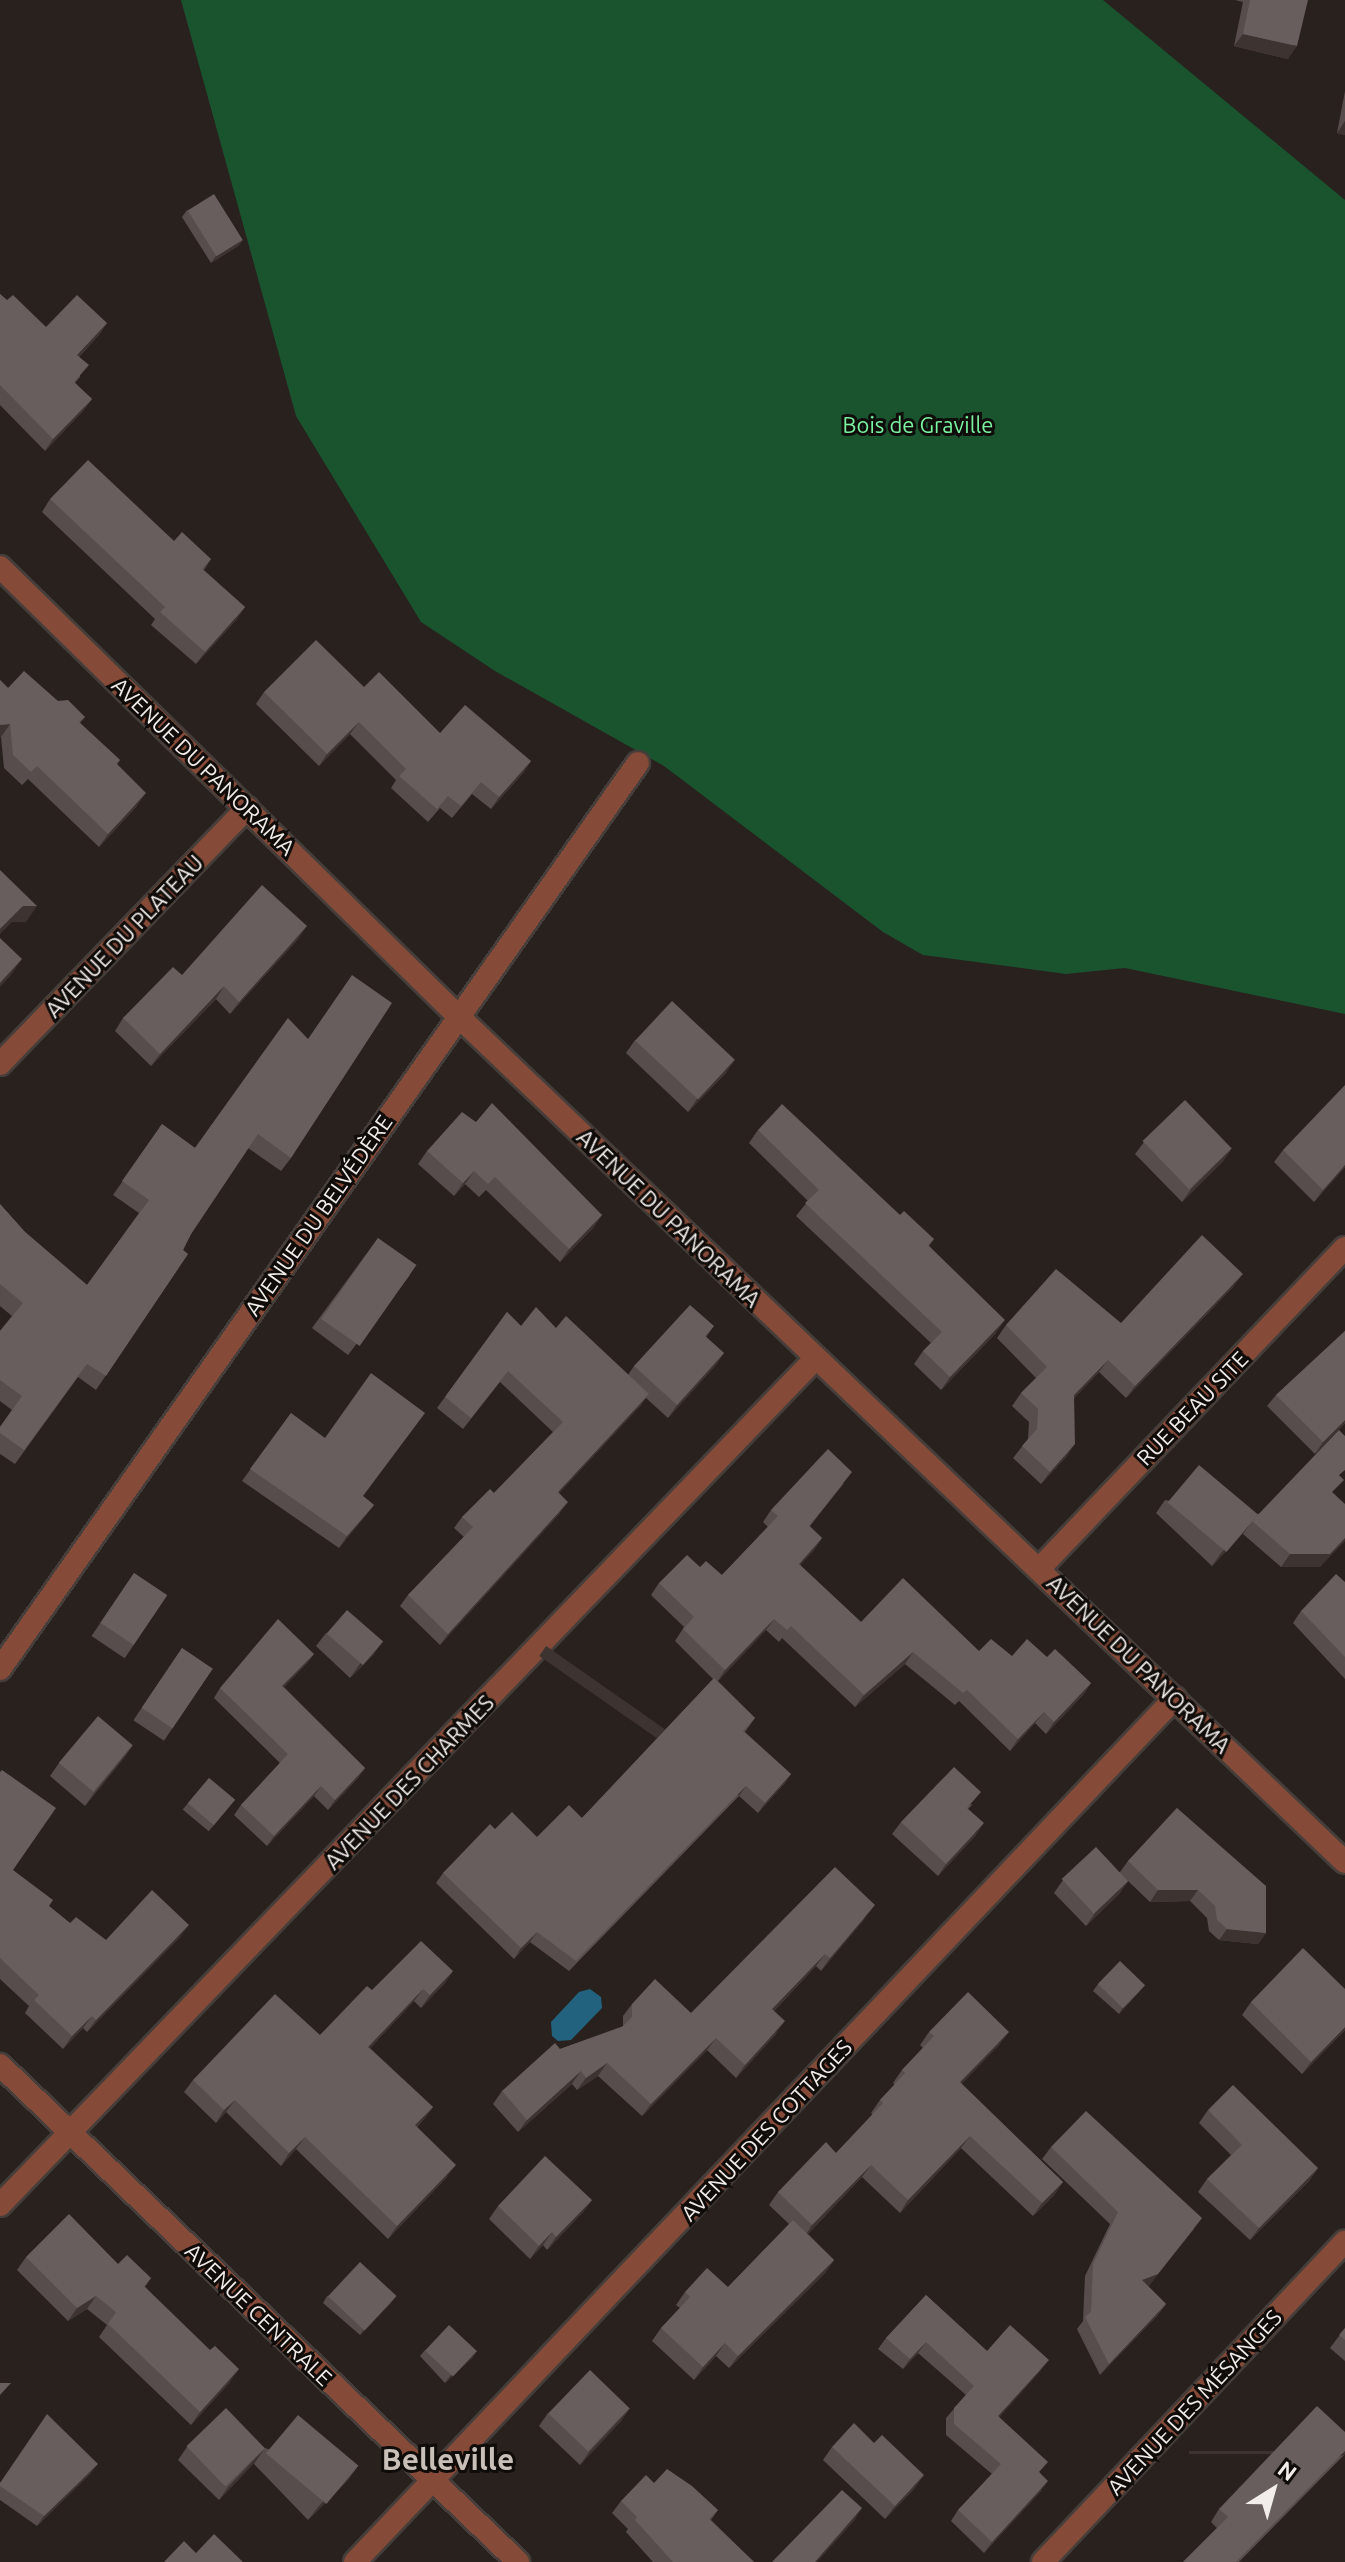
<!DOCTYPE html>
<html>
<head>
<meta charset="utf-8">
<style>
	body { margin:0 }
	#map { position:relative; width:1345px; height:2562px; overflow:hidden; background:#29211d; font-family:Ubuntu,sans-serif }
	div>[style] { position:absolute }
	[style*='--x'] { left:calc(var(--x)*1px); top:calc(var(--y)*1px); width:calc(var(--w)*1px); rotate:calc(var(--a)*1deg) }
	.green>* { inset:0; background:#19542f }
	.water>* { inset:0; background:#23627e }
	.roads { filter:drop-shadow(2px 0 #453e3a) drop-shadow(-2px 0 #453e3a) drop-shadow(0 2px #453e3a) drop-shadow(0 -2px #453e3a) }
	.minor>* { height:22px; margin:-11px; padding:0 11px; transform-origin:11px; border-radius:11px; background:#854a38 }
	.wall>* { inset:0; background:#574d4c; transform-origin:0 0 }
	.shaded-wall>* { inset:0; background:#3d3432; transform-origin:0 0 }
	.building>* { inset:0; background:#675e5d; transform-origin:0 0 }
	span { translate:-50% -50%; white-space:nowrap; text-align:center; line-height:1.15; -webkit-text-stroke:6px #0f0c0a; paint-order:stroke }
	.park-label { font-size:22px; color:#79f4a1 }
	.street-label { font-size:22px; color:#f2edea }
	.district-label { font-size:30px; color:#c9bfb9; font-weight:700 }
	.north { position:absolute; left:1233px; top:2450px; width:80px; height:80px; -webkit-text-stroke:6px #0f0c0a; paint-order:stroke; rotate:37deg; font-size:22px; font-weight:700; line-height:32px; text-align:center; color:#f2edea }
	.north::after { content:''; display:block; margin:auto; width:28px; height:36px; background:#f2edea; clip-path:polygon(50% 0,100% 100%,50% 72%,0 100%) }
</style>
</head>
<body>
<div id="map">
	<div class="green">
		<i style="clip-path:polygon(181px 0,1103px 0,1345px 200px,1345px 1014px,1125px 968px,1066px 974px,923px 955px,883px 932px,664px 766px,495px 671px,421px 622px,296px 416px)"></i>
	</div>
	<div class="water">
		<i style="clip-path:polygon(590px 1989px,601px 1997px,602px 2008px,571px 2040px,558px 2041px,552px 2036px,551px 2022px,579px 1992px)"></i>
	</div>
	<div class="roads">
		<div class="minor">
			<i style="--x:0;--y:567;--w:640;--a:44.43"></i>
			<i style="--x:457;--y:1015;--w:1227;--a:43.65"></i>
			<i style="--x:0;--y:1064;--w:356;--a:-46"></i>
			<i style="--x:1040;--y:1568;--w:442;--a:-46.4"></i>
			<i style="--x:0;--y:1669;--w:1108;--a:-54.85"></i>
			<i style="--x:0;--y:2065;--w:718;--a:43.81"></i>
			<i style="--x:0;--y:2205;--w:1176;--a:-46.07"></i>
			<i style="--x:355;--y:2562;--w:1191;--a:-46.5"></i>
			<i style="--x:1043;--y:2562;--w:440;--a:-46.7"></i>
		</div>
	</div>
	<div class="wall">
		<i style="clip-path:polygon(1235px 0,1308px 0,1288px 59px,1234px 46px,1243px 2px)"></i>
		<i style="clip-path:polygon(1345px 91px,1345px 135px,1337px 133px)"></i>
		<i style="clip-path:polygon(187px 210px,243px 240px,238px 246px,211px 263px,182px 217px)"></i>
		<i style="clip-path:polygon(0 294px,7px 300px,46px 327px,107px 323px,99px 335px,79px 357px,80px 377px,75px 383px,92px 399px,83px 411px,45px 451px,0 405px)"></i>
		<i style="clip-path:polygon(50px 499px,174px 541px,211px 559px,204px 570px,245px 607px,236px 620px,196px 664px,151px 625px,155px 619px,42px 512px)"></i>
		<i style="clip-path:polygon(0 680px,8px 688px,58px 701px,85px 717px,80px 723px,120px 760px,117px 765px,137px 806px,99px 847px,28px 779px,22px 785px,4px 768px,1px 737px,0 737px)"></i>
		<i style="clip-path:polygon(364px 687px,440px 733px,531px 761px,523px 773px,491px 809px,472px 794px,452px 818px,440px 808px,428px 822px,391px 788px,396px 780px,350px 734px,319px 766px,256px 704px,264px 692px)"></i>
		<i style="clip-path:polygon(299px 938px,230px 1014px,216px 999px,151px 1066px,115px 1031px,123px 1018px,182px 975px)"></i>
		<i style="clip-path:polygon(288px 1018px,291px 1158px,281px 1171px,248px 1148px,191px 1234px,183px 1250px,188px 1254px,96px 1390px,78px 1377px,15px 1464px,0 1454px,0 1427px,12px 1410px,0 1401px,0 1331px,12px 1316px,0 1306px,0 1204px,25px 1232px,87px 1285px,139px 1213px,113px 1195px,162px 1124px,195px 1148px)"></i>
		<i style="clip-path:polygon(635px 1040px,726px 1073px,688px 1112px,626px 1053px)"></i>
		<i style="clip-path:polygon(476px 1122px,602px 1215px,593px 1228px,560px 1262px,486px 1190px,479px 1197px,465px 1184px,454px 1196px,418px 1164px,427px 1151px)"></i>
		<i style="clip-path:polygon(758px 1130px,900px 1215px,934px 1239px,929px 1246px,996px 1333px,941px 1390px,914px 1364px,923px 1351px,931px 1343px,796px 1216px,808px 1201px,749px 1143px)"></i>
		<i style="clip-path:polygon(1144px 1142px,1232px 1148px,1223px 1161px,1182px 1202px,1135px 1154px)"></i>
		<i style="clip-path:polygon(1283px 1150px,1345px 1167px,1314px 1202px,1274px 1162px)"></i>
		<i style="clip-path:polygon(378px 1238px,410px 1275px,348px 1355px,312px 1328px)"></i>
		<i style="clip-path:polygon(1234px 1286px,1126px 1398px,1099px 1372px,1074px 1398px,1067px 1456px,1041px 1484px,1013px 1458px,1028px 1439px,1029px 1422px,1012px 1406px,1021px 1393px,1036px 1378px,997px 1338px,1006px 1325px,1121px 1323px)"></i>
		<i style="clip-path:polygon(507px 1312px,521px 1326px,556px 1328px,628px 1375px,634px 1366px,714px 1326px,706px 1337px,724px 1353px,715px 1366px,668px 1418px,646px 1398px,641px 1405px,559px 1493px,560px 1513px,440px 1645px,400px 1606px,408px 1595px,464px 1537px,454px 1528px,462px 1517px,494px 1493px,553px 1432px,500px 1382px,463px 1429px,437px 1408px)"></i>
		<i style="clip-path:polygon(1345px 1331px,1345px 1423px,1315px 1454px,1267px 1406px,1276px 1395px)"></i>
		<i style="clip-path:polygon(291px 1413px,363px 1496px,374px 1505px,339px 1548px,242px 1481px)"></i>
		<i style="clip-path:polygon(844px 1483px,810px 1526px,822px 1538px,814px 1550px,800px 1565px,861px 1622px,979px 1651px,1012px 1656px,1047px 1657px,1091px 1683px,1083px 1695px,1046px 1734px,1035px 1723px,1010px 1751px,959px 1701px,955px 1705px,905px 1664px,855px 1707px,782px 1638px,779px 1642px,766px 1630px,718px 1681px,755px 1718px,745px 1732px,791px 1774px,784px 1784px,758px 1813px,739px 1796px,569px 1971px,530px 1942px,514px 1959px,436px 1883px,443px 1873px,495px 1829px,537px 1837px,582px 1818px,713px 1679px,675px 1641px,684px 1627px,651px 1595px,659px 1583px,700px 1567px,722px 1575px,768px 1527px,763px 1522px,771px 1510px)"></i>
		<i style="clip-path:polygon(1335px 1494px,1320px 1567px,1281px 1567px,1243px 1534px,1245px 1531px,1212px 1566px,1156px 1513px,1165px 1500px,1258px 1514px)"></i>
		<i style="left:134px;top:1573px;width:40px;height:76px;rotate:34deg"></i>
		<i style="clip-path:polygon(1345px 1582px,1345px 1679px,1293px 1623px,1301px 1611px)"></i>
		<i style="clip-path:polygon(326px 1633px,374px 1654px,350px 1678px,316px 1646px)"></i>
		<i style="left:182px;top:1648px;width:37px;height:87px;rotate:34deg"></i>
		<i style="clip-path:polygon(314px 1654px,307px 1663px,284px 1687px,365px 1768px,358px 1778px,328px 1810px,314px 1796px,267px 1846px,234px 1815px,241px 1805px,280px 1763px,214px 1698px,220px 1688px)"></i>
		<i style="clip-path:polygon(133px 1745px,124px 1758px,85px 1806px,50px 1776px,59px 1763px)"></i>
		<i style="clip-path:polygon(0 1772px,13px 1870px,49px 1906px,70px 1923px,106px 1940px,180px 1937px,87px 2032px,83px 2028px,63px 2049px,25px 2013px,29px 2006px,0 1979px)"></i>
		<i style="left:209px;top:1778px;width:34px;height:41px;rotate:40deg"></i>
		<i style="clip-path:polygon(973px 1804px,968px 1809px,976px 1835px,938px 1876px,892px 1834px,901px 1822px)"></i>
		<i style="clip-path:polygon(1177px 1808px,1266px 1933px,1258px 1944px,1219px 1940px,1209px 1931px,1207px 1918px,1190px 1901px,1150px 1902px,1128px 1881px,1119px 1894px,1086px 1926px,1054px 1893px,1063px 1880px,1120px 1872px,1128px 1861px)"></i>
		<i style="clip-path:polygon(866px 1917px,821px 1971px,816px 1966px,774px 2011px,776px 2034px,736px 2078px,707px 2050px,642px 2116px,598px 2076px,577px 2090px,572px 2084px,518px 2132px,493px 2104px,502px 2091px,560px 2049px,623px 2026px,623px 2016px,632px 2004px,691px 2013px)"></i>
		<i style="clip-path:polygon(453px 1971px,444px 1984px,421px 2008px,414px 2001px,370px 2048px,433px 2107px,424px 2119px,417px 2127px,447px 2177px,388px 2239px,296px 2149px,281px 2166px,226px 2112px,216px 2123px,184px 2092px,193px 2080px,320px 2035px,372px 1990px)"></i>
		<i style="clip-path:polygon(1098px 1984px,1140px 1991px,1119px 2014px,1093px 1991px)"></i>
		<i style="clip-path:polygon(1345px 1989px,1345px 2030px,1302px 2074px,1242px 2015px,1251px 2002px)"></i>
		<i style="clip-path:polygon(929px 2032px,1000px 2044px,961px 2084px,1063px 2182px,1054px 2195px,1033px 2216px,961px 2148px,900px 2213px,862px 2177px,808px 2234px,834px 2260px,825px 2273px,729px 2368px,716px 2356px,694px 2380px,652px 2341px,661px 2328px,680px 2308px,676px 2305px,685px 2292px,728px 2287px,789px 2224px,769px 2205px,778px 2192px,836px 2153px,873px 2115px,871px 2113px,880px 2100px,895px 2085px,893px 2083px,902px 2070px,923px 2048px,920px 2045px)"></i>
		<i style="clip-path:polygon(1208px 2110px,1318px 2168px,1309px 2181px,1250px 2240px,1198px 2192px,1207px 2179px,1231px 2155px,1199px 2123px)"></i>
		<i style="clip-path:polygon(1051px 2147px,1194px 2229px,1148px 2286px,1166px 2304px,1157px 2316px,1100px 2375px,1077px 2329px,1083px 2321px,1085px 2276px,1110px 2224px,1042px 2159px)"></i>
		<i style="clip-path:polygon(592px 2200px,583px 2212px,547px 2250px,543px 2245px,530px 2259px,489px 2219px,498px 2206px)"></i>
		<i style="clip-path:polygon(26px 2257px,118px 2264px,151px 2278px,145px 2287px,230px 2382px,191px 2425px,99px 2337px,107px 2325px,87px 2309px,68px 2321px,17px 2270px)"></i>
		<i style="clip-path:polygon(926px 2295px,987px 2351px,1041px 2370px,999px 2417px,1040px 2473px,1041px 2491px,984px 2553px,951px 2521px,958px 2510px,992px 2474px,946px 2435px,946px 2418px,966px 2395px,918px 2353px,903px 2369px,878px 2349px,886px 2338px)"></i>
		<i style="clip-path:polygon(327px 2296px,391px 2303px,360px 2335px,323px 2303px)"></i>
		<i style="clip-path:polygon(1345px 2328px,1345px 2361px,1330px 2348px)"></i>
		<i style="clip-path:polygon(425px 2350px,477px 2351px,472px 2358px,445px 2383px,420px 2356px)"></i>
		<i style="clip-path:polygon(630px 2408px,621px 2421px,580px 2465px,539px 2426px,548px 2413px)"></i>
		<i style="clip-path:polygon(874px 2443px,915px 2488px,885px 2519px,823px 2460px,832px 2447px)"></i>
		<i style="clip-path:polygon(187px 2447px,265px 2448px,349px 2479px,308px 2520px,254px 2464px,256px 2461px,219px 2500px,178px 2460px)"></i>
		<i style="clip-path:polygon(1345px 2454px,1239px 2562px,1183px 2562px,1217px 2528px,1211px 2522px,1219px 2509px)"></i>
		<i style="clip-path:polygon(91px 2473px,37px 2526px,0 2500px,0 2482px)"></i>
		<i style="clip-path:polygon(654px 2483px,718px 2510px,711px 2520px,754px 2562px,653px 2562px,626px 2532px,628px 2529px,612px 2513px,621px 2501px)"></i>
	</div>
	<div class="shaded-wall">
		<i style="clip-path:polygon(1243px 34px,1297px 46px,1288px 59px,1234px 46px)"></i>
		<i style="clip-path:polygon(1345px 121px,1345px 135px,1337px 133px)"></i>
		<i style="clip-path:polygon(243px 240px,238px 246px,211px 263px,216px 256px)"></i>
		<i style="clip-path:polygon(107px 323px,99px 335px,69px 367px,77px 355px)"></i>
		<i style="clip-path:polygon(92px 399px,83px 411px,45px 451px,53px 439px)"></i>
		<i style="clip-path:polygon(245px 607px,236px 620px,196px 664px,205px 652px)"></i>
		<i style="clip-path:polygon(359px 722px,350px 734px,319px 766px,327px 754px)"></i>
		<i style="clip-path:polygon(10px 724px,1px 737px,0 737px,0 725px)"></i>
		<i style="clip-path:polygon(531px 761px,523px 773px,491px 809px,499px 797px)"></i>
		<i style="clip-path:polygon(146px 793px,137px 806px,99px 847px,108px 834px)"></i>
		<i style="clip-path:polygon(23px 906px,37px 906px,26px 922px,12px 922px,0 934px,0 929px)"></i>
		<i style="clip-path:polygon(307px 926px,299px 938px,230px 1014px,239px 1002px)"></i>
		<i style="clip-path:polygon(22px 959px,11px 975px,0 987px,0 983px)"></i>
		<i style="clip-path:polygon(224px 986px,216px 999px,151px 1066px,160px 1054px)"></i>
		<i style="clip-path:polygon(735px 1060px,726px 1073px,688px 1112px,697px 1099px)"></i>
		<i style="clip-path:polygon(1232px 1148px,1223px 1161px,1182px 1202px,1191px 1189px)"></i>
		<i style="clip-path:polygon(1345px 1165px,1345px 1167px,1314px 1202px,1323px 1190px)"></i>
		<i style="clip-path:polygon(474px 1171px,465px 1184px,454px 1196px,463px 1183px)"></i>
		<i style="clip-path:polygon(602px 1215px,593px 1228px,560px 1262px,569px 1249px)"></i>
		<i style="clip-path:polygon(1243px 1274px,1234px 1286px,1126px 1398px,1135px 1386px)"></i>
		<i style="clip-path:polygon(1005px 1320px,996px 1333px,941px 1390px,950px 1377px)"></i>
		<i style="clip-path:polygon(724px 1353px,715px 1366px,668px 1418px,677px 1405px)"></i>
		<i style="clip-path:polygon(1108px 1360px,1099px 1372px,1065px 1408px,1074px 1395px)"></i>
		<i style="clip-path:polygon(649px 1394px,641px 1405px,550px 1503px,558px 1492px)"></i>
		<i style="clip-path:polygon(1345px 1420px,1345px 1423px,1315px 1454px,1323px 1442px)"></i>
		<i style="clip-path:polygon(1075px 1444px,1067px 1456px,1041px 1484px,1050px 1472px)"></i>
		<i style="clip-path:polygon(568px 1502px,560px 1513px,440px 1645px,448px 1634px)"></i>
		<i style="clip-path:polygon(374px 1505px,365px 1517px,339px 1548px,347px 1536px)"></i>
		<i style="clip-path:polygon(1252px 1521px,1245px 1531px,1212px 1566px,1221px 1553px)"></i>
		<i style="clip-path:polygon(822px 1538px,814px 1550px,790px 1575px,799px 1564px)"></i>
		<i style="clip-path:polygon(1345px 1538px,1345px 1541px,1320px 1567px,1281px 1567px,1290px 1554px)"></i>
		<i style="clip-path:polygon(774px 1619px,766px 1630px,717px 1682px,725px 1670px)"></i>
		<i style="clip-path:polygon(383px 1641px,374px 1654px,350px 1678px,359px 1665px)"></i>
		<i style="clip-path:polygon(913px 1652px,905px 1664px,855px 1707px,864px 1695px)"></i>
		<i style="clip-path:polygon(314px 1654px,307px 1663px,275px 1696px,282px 1686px)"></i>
		<i style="clip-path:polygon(1091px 1683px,1083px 1695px,1046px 1734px,1054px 1722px)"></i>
		<i style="clip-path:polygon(1044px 1712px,1035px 1723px,1010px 1751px,1018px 1739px)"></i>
		<i style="clip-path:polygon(133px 1745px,124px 1758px,85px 1806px,94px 1793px)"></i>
		<i style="clip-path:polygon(365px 1768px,358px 1778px,328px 1810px,335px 1800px)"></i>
		<i style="clip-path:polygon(791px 1774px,784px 1784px,758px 1813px,765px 1803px)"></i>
		<i style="clip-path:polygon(321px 1786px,314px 1796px,267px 1846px,274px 1836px)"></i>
		<i style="left:746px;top:1786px;width:12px;height:244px;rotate:125deg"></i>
		<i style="clip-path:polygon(984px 1823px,976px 1835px,938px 1876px,946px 1864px)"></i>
		<i style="clip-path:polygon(1128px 1881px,1119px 1894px,1086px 1926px,1095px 1913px)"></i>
		<i style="clip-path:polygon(1158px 1890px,1198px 1890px,1190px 1901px,1150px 1902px)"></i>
		<i style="clip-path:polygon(875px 1905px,866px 1917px,821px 1971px,830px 1958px)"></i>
		<i style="clip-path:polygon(189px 1925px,180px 1937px,87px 2032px,96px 2020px)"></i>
		<i style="clip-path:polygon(1227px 1929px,1266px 1933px,1258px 1944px,1219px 1940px)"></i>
		<i style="clip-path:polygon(537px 1932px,530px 1942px,514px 1959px,521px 1948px)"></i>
		<i style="clip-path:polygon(825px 1954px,816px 1966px,763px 2022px,772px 2009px)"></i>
		<i style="clip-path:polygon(453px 1971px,444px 1984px,421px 2008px,430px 1995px)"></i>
		<i style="clip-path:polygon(1145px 1985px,1140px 1991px,1119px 2014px,1123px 2007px)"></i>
		<i style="clip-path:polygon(423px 1989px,414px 2001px,360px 2059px,368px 2047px)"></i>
		<i style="clip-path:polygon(92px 2016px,83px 2028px,63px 2049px,72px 2036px)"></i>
		<i style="clip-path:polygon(785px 2021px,776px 2034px,736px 2078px,745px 2065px)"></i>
		<i style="clip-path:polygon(1345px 2027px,1345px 2030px,1302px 2074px,1311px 2062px)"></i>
		<i style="clip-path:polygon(1009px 2032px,1000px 2044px,951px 2095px,960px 2082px)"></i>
		<i style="clip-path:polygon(716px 2038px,707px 2050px,642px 2116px,651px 2104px)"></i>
		<i style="clip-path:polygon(607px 2063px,598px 2076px,577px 2090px,586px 2078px)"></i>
		<i style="clip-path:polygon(581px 2071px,572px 2084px,518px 2132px,527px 2120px)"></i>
		<i style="clip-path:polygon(235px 2100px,226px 2112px,216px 2123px,224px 2110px)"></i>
		<i style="clip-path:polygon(433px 2107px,424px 2119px,406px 2137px,415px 2125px)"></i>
		<i style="clip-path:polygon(970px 2136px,961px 2148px,900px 2213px,908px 2200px)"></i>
		<i style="clip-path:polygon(305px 2137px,296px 2149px,281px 2166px,289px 2153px)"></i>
		<i style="clip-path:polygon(456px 2165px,447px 2177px,388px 2239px,397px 2226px)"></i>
		<i style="clip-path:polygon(871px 2165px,862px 2177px,804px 2238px,812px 2225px)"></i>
		<i style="clip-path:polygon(1318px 2168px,1309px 2181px,1250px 2240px,1259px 2228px)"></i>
		<i style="clip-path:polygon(1063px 2182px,1054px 2195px,1033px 2216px,1042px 2203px)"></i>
		<i style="clip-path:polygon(592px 2200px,583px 2212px,547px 2250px,556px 2237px)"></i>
		<i style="clip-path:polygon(1202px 2218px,1149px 2286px,1134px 2292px,1142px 2280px)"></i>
		<i style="clip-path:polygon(552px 2232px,543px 2245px,530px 2259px,539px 2246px)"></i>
		<i style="clip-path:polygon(834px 2260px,825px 2273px,729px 2368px,738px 2356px)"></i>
		<i style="clip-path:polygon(96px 2296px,87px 2309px,68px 2321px,77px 2308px)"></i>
		<i style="clip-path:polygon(396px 2296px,391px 2303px,360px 2335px,365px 2328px)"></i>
		<i style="clip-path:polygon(1166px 2304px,1157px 2316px,1100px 2375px,1109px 2364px)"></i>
		<i style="clip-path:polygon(926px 2342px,918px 2353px,903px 2369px,910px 2359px)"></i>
		<i style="clip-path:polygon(725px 2343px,716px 2356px,694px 2380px,703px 2367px)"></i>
		<i style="clip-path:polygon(477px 2351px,472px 2358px,445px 2383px,450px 2376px)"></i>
		<i style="clip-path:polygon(1049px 2360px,1041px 2370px,991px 2427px,998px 2416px)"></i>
		<i style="clip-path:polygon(239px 2369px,230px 2382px,191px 2425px,200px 2412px)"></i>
		<i style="clip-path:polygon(630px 2408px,621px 2421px,580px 2465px,589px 2452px)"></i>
		<i style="clip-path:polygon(265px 2448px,256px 2461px,219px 2500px,228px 2487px)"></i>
		<i style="left:1345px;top:2451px;width:3px;height:156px;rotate:90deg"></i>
		<i style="clip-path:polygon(98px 2464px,91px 2473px,37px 2526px,44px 2516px)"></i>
		<i style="clip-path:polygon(358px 2466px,349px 2479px,308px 2520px,318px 2507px)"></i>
		<i style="clip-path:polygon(924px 2475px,915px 2488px,885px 2519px,895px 2506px)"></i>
		<i style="clip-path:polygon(1048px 2481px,1041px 2491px,984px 2553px,992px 2542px)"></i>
		<i style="clip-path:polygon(862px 2508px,854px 2521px,817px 2562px,815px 2562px)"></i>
	</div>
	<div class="building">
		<i style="clip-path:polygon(1250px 0,1308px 0,1297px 46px,1243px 34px)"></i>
		<i style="left:214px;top:194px;width:54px;height:31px;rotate:58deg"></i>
		<i style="clip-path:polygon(0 294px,7px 300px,13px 295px,46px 327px,77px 295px,107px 323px,77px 355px,89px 365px,74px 382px,92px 399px,53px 439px,0 385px)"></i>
		<i style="clip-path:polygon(88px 460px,174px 541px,182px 532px,211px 559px,202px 569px,245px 607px,205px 652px,160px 612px,165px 607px,50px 499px)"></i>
		<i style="clip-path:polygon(316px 640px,364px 687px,379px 672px,440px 733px,465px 705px,531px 761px,499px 797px,481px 782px,461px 806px,448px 796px,437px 809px,399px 776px,406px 769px,359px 722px,327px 754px,264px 692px)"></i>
		<i style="clip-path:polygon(24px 671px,58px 701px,68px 700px,85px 717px,79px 722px,120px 760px,116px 763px,146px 793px,108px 834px,37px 766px,31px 772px,13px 755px,10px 724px,0 725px,0 680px,8px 688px)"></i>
		<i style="clip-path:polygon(0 870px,37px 906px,23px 906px,0 929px)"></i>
		<i style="clip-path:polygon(262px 885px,307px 926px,239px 1002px,224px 986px,160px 1054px,123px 1018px,173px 967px,182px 975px)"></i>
		<i style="clip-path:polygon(0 938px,22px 959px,0 983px)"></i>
		<i style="clip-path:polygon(352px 975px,392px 1003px,291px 1158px,258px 1134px,191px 1234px,183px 1250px,188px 1254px,106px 1376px,87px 1364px,24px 1450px,0 1433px,0 1427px,22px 1396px,0 1380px,0 1331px,23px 1303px,0 1284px,0 1204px,25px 1232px,87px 1285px,149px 1200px,122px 1181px,162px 1124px,195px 1148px,288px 1018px,308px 1039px)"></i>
		<i style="left:672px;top:1001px;width:86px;height:54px;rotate:43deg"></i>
		<i style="clip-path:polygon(1345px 1085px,1345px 1165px,1323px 1190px,1283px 1150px)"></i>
		<i style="left:1185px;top:1100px;width:67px;height:59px;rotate:46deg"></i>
		<i style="clip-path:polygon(492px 1103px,602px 1215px,569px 1249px,495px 1177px,488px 1184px,474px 1171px,463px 1183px,427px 1151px,462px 1112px,476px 1122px)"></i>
		<i style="clip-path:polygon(782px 1104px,900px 1215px,904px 1211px,934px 1239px,928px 1245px,1005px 1320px,950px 1377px,923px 1351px,942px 1332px,805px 1203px,819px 1190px,758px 1130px)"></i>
		<i style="clip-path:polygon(1202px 1235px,1243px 1274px,1135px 1386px,1108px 1360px,1074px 1395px,1075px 1444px,1050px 1472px,1022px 1446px,1037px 1429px,1038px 1409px,1021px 1393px,1047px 1367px,1006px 1325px,1056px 1269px,1121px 1323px)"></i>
		<i style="left:378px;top:1238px;width:47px;height:99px;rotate:35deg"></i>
		<i style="clip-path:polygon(690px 1305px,714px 1326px,705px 1336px,724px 1353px,677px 1405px,634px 1366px)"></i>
		<i style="clip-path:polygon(536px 1307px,556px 1328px,566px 1316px,649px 1394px,558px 1492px,568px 1502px,448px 1634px,408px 1595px,473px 1527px,462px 1517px,490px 1489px,494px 1493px,563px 1422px,508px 1371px,471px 1418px,445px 1397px,507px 1312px,521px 1326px)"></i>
		<i style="clip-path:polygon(1345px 1331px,1345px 1420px,1323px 1442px,1276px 1395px)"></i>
		<i style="clip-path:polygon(371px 1373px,425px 1413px,363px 1496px,374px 1505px,347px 1536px,250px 1469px,291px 1413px,325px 1438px)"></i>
		<i style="clip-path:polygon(1339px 1430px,1345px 1436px,1345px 1470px,1339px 1475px,1344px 1480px,1332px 1492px,1345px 1504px,1345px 1538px,1330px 1554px,1290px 1554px,1252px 1521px)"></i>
		<i style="clip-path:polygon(828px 1449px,852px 1472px,809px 1526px,822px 1538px,799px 1564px,861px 1622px,903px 1578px,979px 1651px,991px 1639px,1012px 1656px,1027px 1639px,1047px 1657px,1055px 1649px,1091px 1683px,1054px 1722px,1044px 1712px,1018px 1739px,967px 1690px,963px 1693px,913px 1652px,864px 1695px,791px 1626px,787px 1630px,774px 1619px,725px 1670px,683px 1629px,694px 1617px,659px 1583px,687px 1555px,700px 1567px,706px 1561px,722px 1575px,778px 1516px,771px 1510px)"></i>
		<i style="left:1199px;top:1465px;width:77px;height:49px;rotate:40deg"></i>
		<i style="left:134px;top:1573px;width:40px;height:60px;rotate:34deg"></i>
		<i style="clip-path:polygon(1336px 1574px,1345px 1582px,1345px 1657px,1301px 1611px)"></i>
		<i style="left:347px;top:1610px;width:48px;height:31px;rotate:41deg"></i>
		<i style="clip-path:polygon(278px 1619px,314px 1654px,282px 1686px,365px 1768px,335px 1800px,321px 1786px,274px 1836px,241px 1805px,288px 1754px,220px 1688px)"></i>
		<i style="left:182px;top:1648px;width:37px;height:72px;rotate:34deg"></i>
		<i style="clip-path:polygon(714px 1678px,755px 1718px,743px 1731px,791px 1774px,765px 1803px,746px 1786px,576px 1961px,537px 1932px,521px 1948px,443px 1873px,490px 1824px,495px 1829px,512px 1812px,537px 1837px,569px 1805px,582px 1818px)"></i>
		<i style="left:98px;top:1716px;width:45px;height:61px;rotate:40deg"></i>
		<i style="clip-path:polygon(954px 1767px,981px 1792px,967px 1808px,984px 1823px,946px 1864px,901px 1822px)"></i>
		<i style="clip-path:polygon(2px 1770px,56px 1808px,13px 1870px,53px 1900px,49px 1906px,70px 1923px,76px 1917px,106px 1940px,152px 1890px,189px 1925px,96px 2020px,92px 2016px,72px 2036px,34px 2000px,39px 1995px,0 1958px,0 1772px)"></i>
		<i style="left:209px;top:1778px;width:34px;height:33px;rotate:40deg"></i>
		<i style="clip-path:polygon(1177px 1808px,1266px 1886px,1266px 1933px,1227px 1929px,1217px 1920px,1215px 1906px,1198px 1890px,1158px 1890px,1128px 1861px)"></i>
		<i style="left:1096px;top:1847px;width:47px;height:47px;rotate:47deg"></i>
		<i style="clip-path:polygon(835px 1867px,875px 1905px,830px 1958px,825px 1954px,772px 2009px,785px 2021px,745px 2065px,716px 2038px,651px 2104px,607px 2063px,586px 2078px,581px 2071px,527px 2120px,502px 2091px,555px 2043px,560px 2049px,622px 2027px,632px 2017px,632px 2004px,655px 1979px,691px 2013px)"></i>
		<i style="clip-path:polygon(421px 1941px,453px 1971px,430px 1995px,423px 1989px,368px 2047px,433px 2107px,415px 2125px,456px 2165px,397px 2226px,305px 2137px,289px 2153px,235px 2100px,224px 2110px,193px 2080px,275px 1994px,320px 2035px,367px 1986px,372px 1990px)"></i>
		<i style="clip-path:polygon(1303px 1948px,1345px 1989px,1345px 2027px,1311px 2062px,1251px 2002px)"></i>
		<i style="left:1120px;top:1961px;width:35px;height:32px;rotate:44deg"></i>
		<i style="clip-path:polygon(968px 1992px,1009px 2032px,960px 2082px,1063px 2182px,1042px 2203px,970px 2136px,908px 2200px,871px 2165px,812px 2225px,778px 2192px,826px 2142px,836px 2153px,883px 2103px,880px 2100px,905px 2073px,902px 2070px,934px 2036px,929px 2032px)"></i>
		<i style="clip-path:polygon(1233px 2085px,1318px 2168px,1259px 2228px,1207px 2179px,1242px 2145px,1208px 2110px)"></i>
		<i style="clip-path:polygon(1086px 2111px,1202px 2218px,1158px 2274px,1142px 2280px,1166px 2304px,1109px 2364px,1085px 2317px,1091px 2312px,1093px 2264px,1118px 2212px,1051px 2147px)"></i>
		<i style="clip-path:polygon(545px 2156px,592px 2200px,556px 2237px,552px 2232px,539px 2246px,498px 2206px)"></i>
		<i style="clip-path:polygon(69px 2214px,118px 2264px,127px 2255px,151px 2278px,144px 2286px,210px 2350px,215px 2346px,239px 2369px,200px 2412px,108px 2324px,116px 2312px,96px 2296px,77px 2308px,26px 2257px)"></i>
		<i style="clip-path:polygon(793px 2220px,834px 2260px,738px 2356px,725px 2343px,703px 2367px,661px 2328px,690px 2297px,685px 2292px,707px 2268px,728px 2287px)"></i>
		<i style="left:360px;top:2262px;width:50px;height:47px;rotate:43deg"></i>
		<i style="clip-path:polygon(926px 2295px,987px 2351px,1010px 2325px,1049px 2360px,998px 2416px,1048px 2462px,1039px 2472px,1048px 2481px,992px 2542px,958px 2510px,1001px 2464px,954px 2424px,954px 2408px,974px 2386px,926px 2342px,910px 2359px,886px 2338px)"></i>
		<i style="left:449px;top:2325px;width:38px;height:35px;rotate:43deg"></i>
		<i style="clip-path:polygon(1345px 2328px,1345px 2340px,1339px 2335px)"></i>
		<i style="left:590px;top:2370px;width:55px;height:60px;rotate:44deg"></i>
		<i style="clip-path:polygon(0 2383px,11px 2383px,0 2395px)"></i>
		<i style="clip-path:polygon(1317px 2406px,1345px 2432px,1345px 2451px,1236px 2562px,1183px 2562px,1228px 2517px,1219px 2509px)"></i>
		<i style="left:226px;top:2408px;width:56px;height:55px;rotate:46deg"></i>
		<i style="clip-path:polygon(47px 2414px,98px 2464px,44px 2516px,0 2486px,0 2483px)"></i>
		<i style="left:298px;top:2415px;width:79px;height:50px;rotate:40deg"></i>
		<i style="clip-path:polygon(854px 2423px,874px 2443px,882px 2435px,924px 2475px,895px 2506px,832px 2447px)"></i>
		<i style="clip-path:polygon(667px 2469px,692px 2486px,718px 2510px,709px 2519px,754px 2562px,673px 2562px,635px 2520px,637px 2517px,621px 2501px,646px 2475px,654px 2483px)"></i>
		<i style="clip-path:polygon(842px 2490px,862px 2508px,815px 2562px,772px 2562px)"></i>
		<i style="clip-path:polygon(214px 2534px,243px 2562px,164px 2562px,184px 2541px,196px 2553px)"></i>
	</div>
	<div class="park-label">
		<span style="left:918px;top:425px">Bois de Graville</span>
	</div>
	<div class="street-label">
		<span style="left:204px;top:766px;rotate:44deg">AVENUE DU PANORAMA</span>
		<span style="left:124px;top:936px;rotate:-46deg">AVENUE DU PLATEAU</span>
		<span style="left:318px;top:1215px;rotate:-55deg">AVENUE DU BELVÉDÈRE</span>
		<span style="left:669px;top:1218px;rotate:44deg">AVENUE DU PANORAMA</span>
		<span style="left:1192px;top:1408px;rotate:-46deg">RUE BEAU SITE</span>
		<span style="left:1139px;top:1664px;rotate:44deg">AVENUE DU PANORAMA</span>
		<span style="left:409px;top:1782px;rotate:-46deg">AVENUE DES CHARMES</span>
		<span style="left:766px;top:2130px;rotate:-47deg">AVENUE DES COTTAGES</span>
		<span style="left:259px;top:2314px;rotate:44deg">AVENUE CENTRALE</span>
		<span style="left:1194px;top:2402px;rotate:-47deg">AVENUE DES MÉSANGES</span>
	</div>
	<div class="district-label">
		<span style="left:448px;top:2459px">Belleville</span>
	</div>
	<div class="north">N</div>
</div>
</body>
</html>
